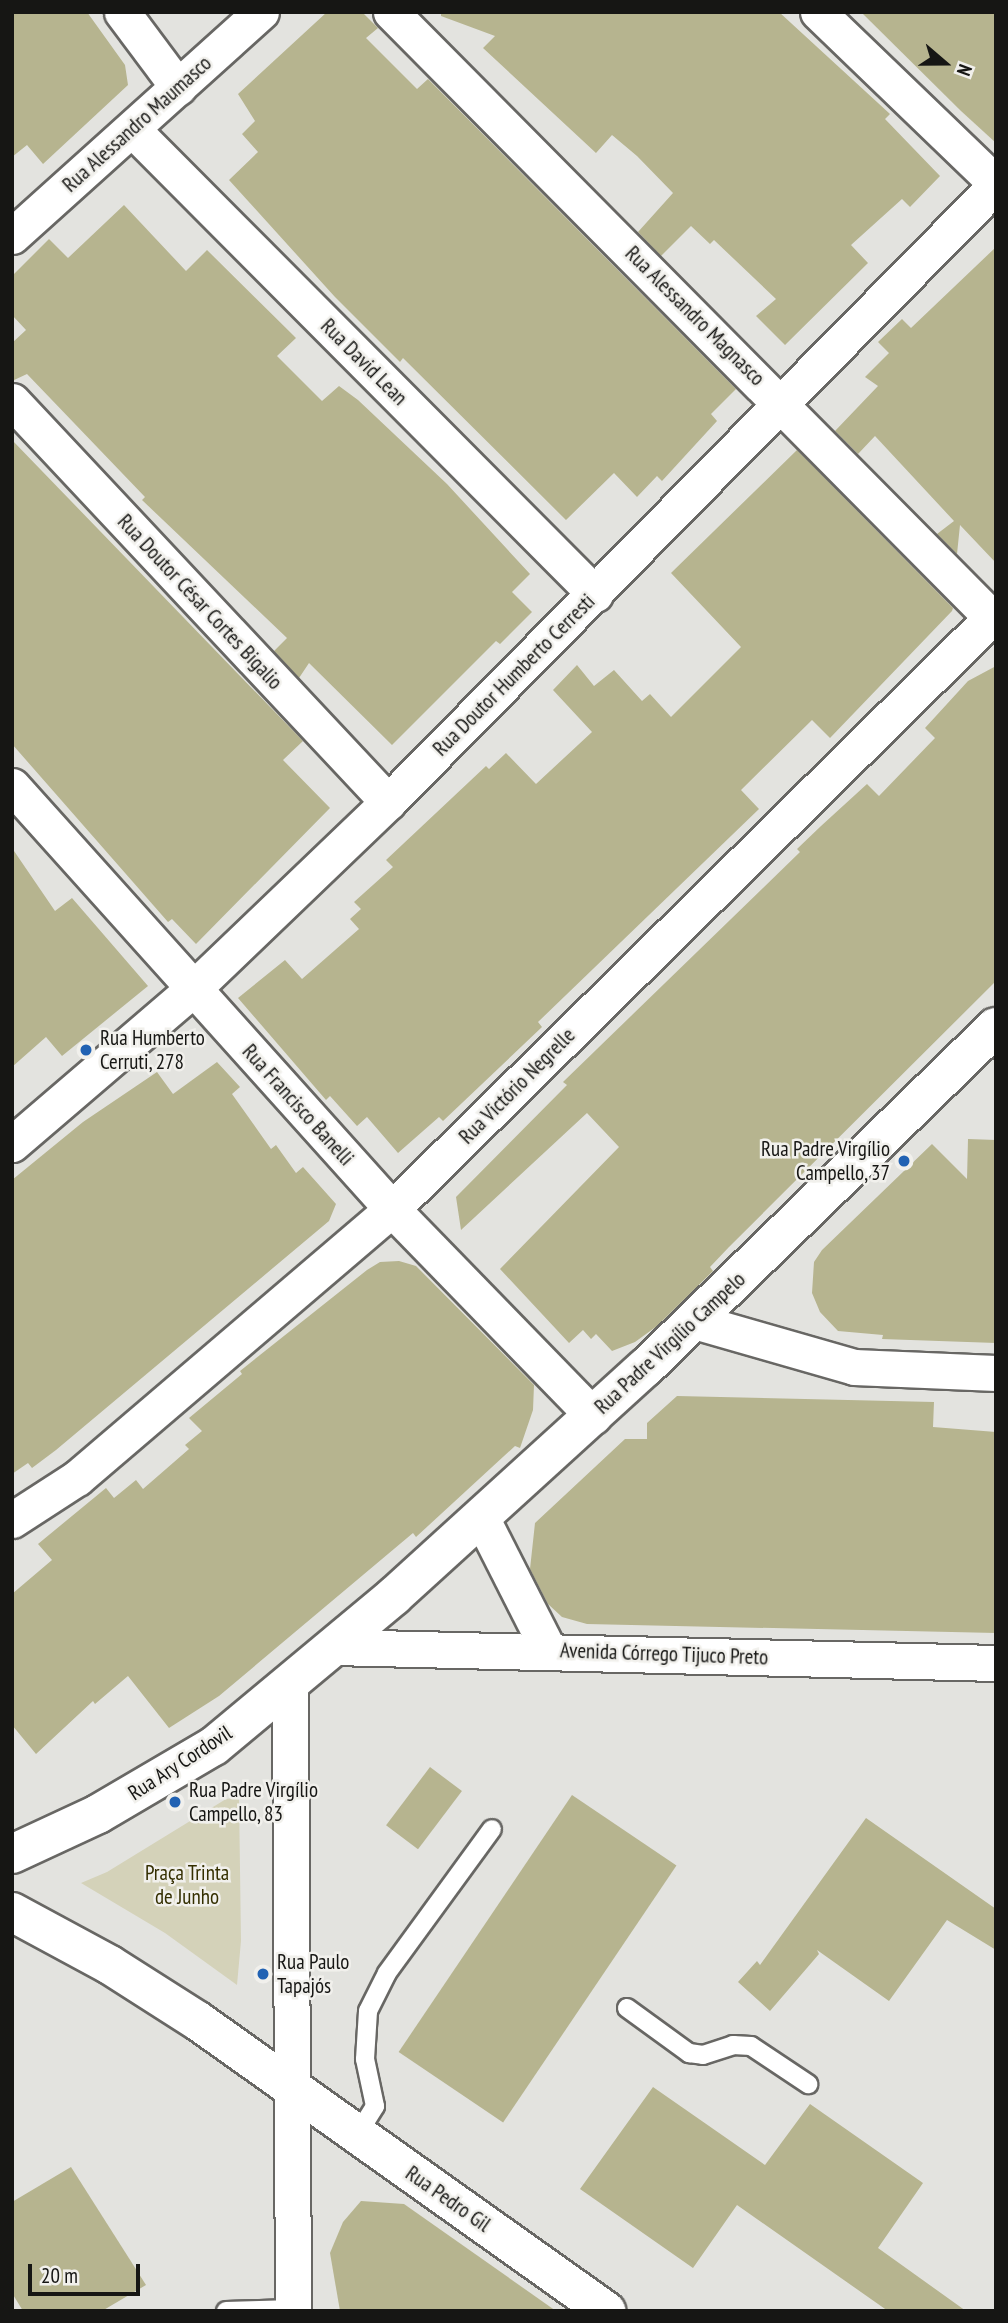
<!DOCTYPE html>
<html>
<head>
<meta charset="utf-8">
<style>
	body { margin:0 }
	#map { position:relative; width:1008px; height:2323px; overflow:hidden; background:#e3e3df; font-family:"PT Sans Narrow",sans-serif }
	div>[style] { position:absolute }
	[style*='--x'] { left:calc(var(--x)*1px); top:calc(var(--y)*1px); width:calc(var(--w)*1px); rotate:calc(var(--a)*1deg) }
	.green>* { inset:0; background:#d4d2b9 }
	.building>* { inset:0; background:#b6b48f; transform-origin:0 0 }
	.roads { filter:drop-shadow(2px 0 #686764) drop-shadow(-2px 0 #686764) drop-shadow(0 2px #686764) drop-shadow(0 -2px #686764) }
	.service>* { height:18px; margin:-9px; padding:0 9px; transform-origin:9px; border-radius:9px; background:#fff }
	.minor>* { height:35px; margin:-17.5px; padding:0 17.5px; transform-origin:17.5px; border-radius:17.5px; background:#fff }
	.tertiary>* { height:38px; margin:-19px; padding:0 19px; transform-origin:19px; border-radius:19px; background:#fff }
	.dots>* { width:19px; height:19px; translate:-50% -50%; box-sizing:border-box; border:4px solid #f1f0ec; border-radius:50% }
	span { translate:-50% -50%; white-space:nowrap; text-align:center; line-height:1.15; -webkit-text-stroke:5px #f1f0ec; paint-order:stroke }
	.street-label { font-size:21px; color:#161614 }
	.poi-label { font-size:21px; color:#161614 }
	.left { translate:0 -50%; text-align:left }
	.right { translate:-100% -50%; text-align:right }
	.park-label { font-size:21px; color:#342f00 }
	.frame { position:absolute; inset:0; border:14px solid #161614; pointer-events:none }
	.north { position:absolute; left:910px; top:28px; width:70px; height:70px; -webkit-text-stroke:5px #f1f0ec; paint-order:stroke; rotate:110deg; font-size:19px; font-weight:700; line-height:28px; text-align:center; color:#161614 }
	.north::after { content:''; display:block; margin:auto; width:24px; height:32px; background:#161614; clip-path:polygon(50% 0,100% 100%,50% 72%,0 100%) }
	.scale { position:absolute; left:28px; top:2264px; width:112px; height:32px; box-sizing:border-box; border:4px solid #161614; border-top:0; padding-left:9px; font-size:21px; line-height:24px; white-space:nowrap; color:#161614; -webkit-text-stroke:5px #f1f0ec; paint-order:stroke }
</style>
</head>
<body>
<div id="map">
	<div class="green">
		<i style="clip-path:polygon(239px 1797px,241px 1941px,237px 1985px,165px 1933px,81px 1883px,107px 1872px,226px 1799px)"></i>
	</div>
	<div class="building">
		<i style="clip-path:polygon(12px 12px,87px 12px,125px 65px,128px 85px,43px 164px,27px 145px,12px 157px)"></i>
		<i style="clip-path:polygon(327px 12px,362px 12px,378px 28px,366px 38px,417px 89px,428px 79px,736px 389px,711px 414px,717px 421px,662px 481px,657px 476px,637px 497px,614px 473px,566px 520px,403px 358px,400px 362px,335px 297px,229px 180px,258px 152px,242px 134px,255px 121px,238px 94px)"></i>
		<i style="clip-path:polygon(441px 12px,779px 12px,890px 114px,885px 119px,940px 176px,910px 207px,902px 199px,851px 245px,868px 263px,785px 345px,756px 316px,776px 299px,714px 240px,710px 244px,691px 226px,661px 256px,638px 232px,673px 193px,637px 156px,612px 135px,596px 153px,483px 48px,495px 36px,441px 16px)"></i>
		<i style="clip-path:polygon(861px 12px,996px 12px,996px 143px,961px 111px)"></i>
		<i style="clip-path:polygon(124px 205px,186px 271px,207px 250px,293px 335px,296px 338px,277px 356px,322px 401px,339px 386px,358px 400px,447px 484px,530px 574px,512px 592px,532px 612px,500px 644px,496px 641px,392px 745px,309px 663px,299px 678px,274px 651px,287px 638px,142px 500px,145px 497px,27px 374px,12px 381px,12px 343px,26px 330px,12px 315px,12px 276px,49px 239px,68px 258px)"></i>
		<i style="clip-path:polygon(996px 247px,996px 563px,960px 525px,957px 554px,937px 534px,954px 521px,875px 436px,858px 454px,835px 431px,878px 386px,865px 377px,889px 353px,878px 342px,902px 319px,911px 328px)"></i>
		<i style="clip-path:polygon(12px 440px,303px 741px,283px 760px,330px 808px,196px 944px,172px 919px,168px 922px,12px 744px)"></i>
		<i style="clip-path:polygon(797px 450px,953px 608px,952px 611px,830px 738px,812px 720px,741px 790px,759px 809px,538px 1022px,542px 1027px,443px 1121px,439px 1117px,398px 1153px,367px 1117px,357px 1126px,330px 1096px,326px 1100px,238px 998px,285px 960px,302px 979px,359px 929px,350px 919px,361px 909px,354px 902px,393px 867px,386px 860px,486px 766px,489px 769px,506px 753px,536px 784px,592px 732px,553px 690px,577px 665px,594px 686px,614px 670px,642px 701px,650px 694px,671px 717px,741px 647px,671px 573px)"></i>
		<i style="clip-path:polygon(996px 666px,996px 981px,729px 1247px,710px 1267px,713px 1271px,657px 1326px,635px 1342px,612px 1351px,596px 1334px,591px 1339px,583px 1330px,569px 1343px,500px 1269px,619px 1147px,587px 1113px,461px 1230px,456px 1197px,567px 1085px,563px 1082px,800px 852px,797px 849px,821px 826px,867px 784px,879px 796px,935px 738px,925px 728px,968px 681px)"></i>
		<i style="clip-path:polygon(12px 848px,55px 911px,72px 898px,148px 986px,62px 1056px,46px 1037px,12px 1067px)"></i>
		<i style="clip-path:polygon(217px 1062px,240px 1087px,232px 1094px,271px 1149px,276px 1145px,296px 1173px,303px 1167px,336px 1204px,329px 1221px,56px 1450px,32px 1468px,28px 1463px,12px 1474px,12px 1180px,83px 1122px,157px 1072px,173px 1094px)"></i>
		<i style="clip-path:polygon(968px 1139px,996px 1140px,996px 1343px,882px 1339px,883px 1335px,838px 1331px,820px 1312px,812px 1293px,814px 1262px,822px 1250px,932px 1144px,967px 1179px)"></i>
		<i style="clip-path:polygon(399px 1261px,416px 1266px,534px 1385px,533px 1410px,520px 1448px,515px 1446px,416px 1537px,413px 1533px,219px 1696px,169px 1728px,128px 1676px,95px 1704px,93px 1701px,36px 1754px,12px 1725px,12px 1594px,52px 1560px,38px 1544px,106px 1488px,114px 1498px,136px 1480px,143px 1489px,189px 1449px,185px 1445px,202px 1431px,189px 1418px,242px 1374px,240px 1371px,367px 1270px,380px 1262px)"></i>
		<i style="clip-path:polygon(677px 1396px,934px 1402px,933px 1427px,996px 1432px,996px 1633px,587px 1624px,562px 1617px,548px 1604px,530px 1569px,535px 1523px,625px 1439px,647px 1439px,647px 1423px)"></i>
		<i style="left:430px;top:1767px;width:40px;height:73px;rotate:37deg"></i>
		<i style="left:572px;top:1795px;width:126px;height:310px;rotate:34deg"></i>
		<i style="clip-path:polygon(866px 1818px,996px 1909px,996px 1950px,947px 1920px,889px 2001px,817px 1950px,819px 1954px,770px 2011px,738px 1982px,757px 1961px,760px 1965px)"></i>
		<i style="clip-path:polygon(653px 2087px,765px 2165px,810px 2104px,923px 2183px,878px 2248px,966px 2311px,888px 2311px,737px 2205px,693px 2268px,580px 2189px)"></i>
		<i style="clip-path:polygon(71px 2167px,146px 2285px,102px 2311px,23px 2311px,12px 2293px,12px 2202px)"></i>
		<i style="clip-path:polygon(361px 2201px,404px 2204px,556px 2311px,340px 2311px,330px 2253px,343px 2222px)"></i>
	</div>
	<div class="roads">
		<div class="service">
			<i style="--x:627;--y:2008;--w:77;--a:36"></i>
			<i style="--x:689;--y:2053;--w:14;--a:8"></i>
			<i style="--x:703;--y:2055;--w:32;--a:-18"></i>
			<i style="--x:733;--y:2045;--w:18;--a:3"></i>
			<i style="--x:751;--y:2046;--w:69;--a:33.7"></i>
			<i style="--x:357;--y:2135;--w:34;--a:-58"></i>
			<i style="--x:375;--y:2106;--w:48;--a:-102"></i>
			<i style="--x:365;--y:2059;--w:48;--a:-86.4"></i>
			<i style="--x:368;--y:2011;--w:42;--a:-63.4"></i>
			<i style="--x:387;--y:1973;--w:178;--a:-53.9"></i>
			<i style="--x:226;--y:2311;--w:67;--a:-1.7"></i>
		</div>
		<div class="minor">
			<i style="--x:122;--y:12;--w:94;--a:53.3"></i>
			<i style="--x:391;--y:12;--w:859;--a:45.24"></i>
			<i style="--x:818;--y:12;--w:247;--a:43.9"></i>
			<i style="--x:133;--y:130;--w:655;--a:45.12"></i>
			<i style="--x:12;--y:236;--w:335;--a:-42"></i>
			<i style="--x:12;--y:401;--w:550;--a:46.84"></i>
			<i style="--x:12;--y:786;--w:569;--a:48.07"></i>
			<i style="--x:392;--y:1209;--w:289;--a:45.8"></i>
			<i style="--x:12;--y:1144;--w:238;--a:-40.6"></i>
			<i style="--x:193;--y:989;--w:270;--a:-43.8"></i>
			<i style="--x:388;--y:802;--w:866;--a:-45.42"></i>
			<i style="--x:694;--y:1321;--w:166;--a:16"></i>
			<i style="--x:854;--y:1367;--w:142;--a:2.4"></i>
			<i style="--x:481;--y:1517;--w:150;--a:63.1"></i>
			<i style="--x:12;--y:1520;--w:77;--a:-32.9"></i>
			<i style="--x:77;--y:1478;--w:414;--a:-40.5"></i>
			<i style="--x:392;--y:1209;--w:841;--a:-44.61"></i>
			<i style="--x:333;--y:1647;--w:663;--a:1.38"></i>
			<i style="--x:290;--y:1683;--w:628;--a:89.73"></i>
		</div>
		<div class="tertiary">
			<i style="--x:12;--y:1854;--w:95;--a:-24.9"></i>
			<i style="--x:98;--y:1814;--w:134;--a:-30.4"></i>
			<i style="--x:214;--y:1746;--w:234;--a:-39.8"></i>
			<i style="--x:394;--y:1596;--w:339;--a:-42.3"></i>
			<i style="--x:645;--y:1368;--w:489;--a:-44.2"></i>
			<i style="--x:12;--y:1912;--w:111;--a:28.4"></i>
			<i style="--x:110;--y:1965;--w:104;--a:32.5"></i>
			<i style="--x:198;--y:2021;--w:501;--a:35.4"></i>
		</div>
	</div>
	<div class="dots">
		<i style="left:86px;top:1050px;background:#2162b3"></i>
		<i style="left:904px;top:1161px;background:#2162b3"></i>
		<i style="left:175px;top:1802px;background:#2162b3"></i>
		<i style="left:263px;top:1974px;background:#2162b3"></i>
	</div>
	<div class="street-label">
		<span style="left:137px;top:124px;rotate:-42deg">Rua Alessandro Maumasco</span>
		<span style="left:695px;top:316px;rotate:45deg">Rua Alessandro Magnasco</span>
		<span style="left:364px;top:362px;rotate:45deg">Rua David Lean</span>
		<span style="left:200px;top:602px;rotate:47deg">Rua Doutor César Cortes Bigalio</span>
		<span style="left:514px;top:675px;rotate:-45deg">Rua Doutor Humberto Cerresti</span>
		<span style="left:517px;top:1086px;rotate:-45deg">Rua Victório Negrelle</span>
		<span style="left:298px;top:1105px;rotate:48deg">Rua Francisco Banelli</span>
		<span style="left:670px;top:1343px;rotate:-43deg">Rua Padre Virgílio Campelo</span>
		<span style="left:664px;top:1654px;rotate:2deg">Avenida Córrego Tijuco Preto</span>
		<span style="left:180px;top:1763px;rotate:-33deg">Rua Ary Cordovil</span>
		<span style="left:448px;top:2199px;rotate:35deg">Rua Pedro Gil</span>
	</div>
	<div class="poi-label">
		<span class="left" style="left:100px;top:1050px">Rua Humberto<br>Cerruti, 278</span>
		<span class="right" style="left:890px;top:1161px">Rua Padre Virgílio<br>Campello, 37</span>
		<span class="left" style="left:189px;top:1802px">Rua Padre Virgílio<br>Campello, 83</span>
		<span class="left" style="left:277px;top:1974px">Rua Paulo<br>Tapajós</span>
	</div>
	<div class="park-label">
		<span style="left:187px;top:1885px">Praça Trinta<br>de Junho</span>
	</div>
	<div class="frame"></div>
	<div class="north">N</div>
	<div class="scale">20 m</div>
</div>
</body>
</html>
